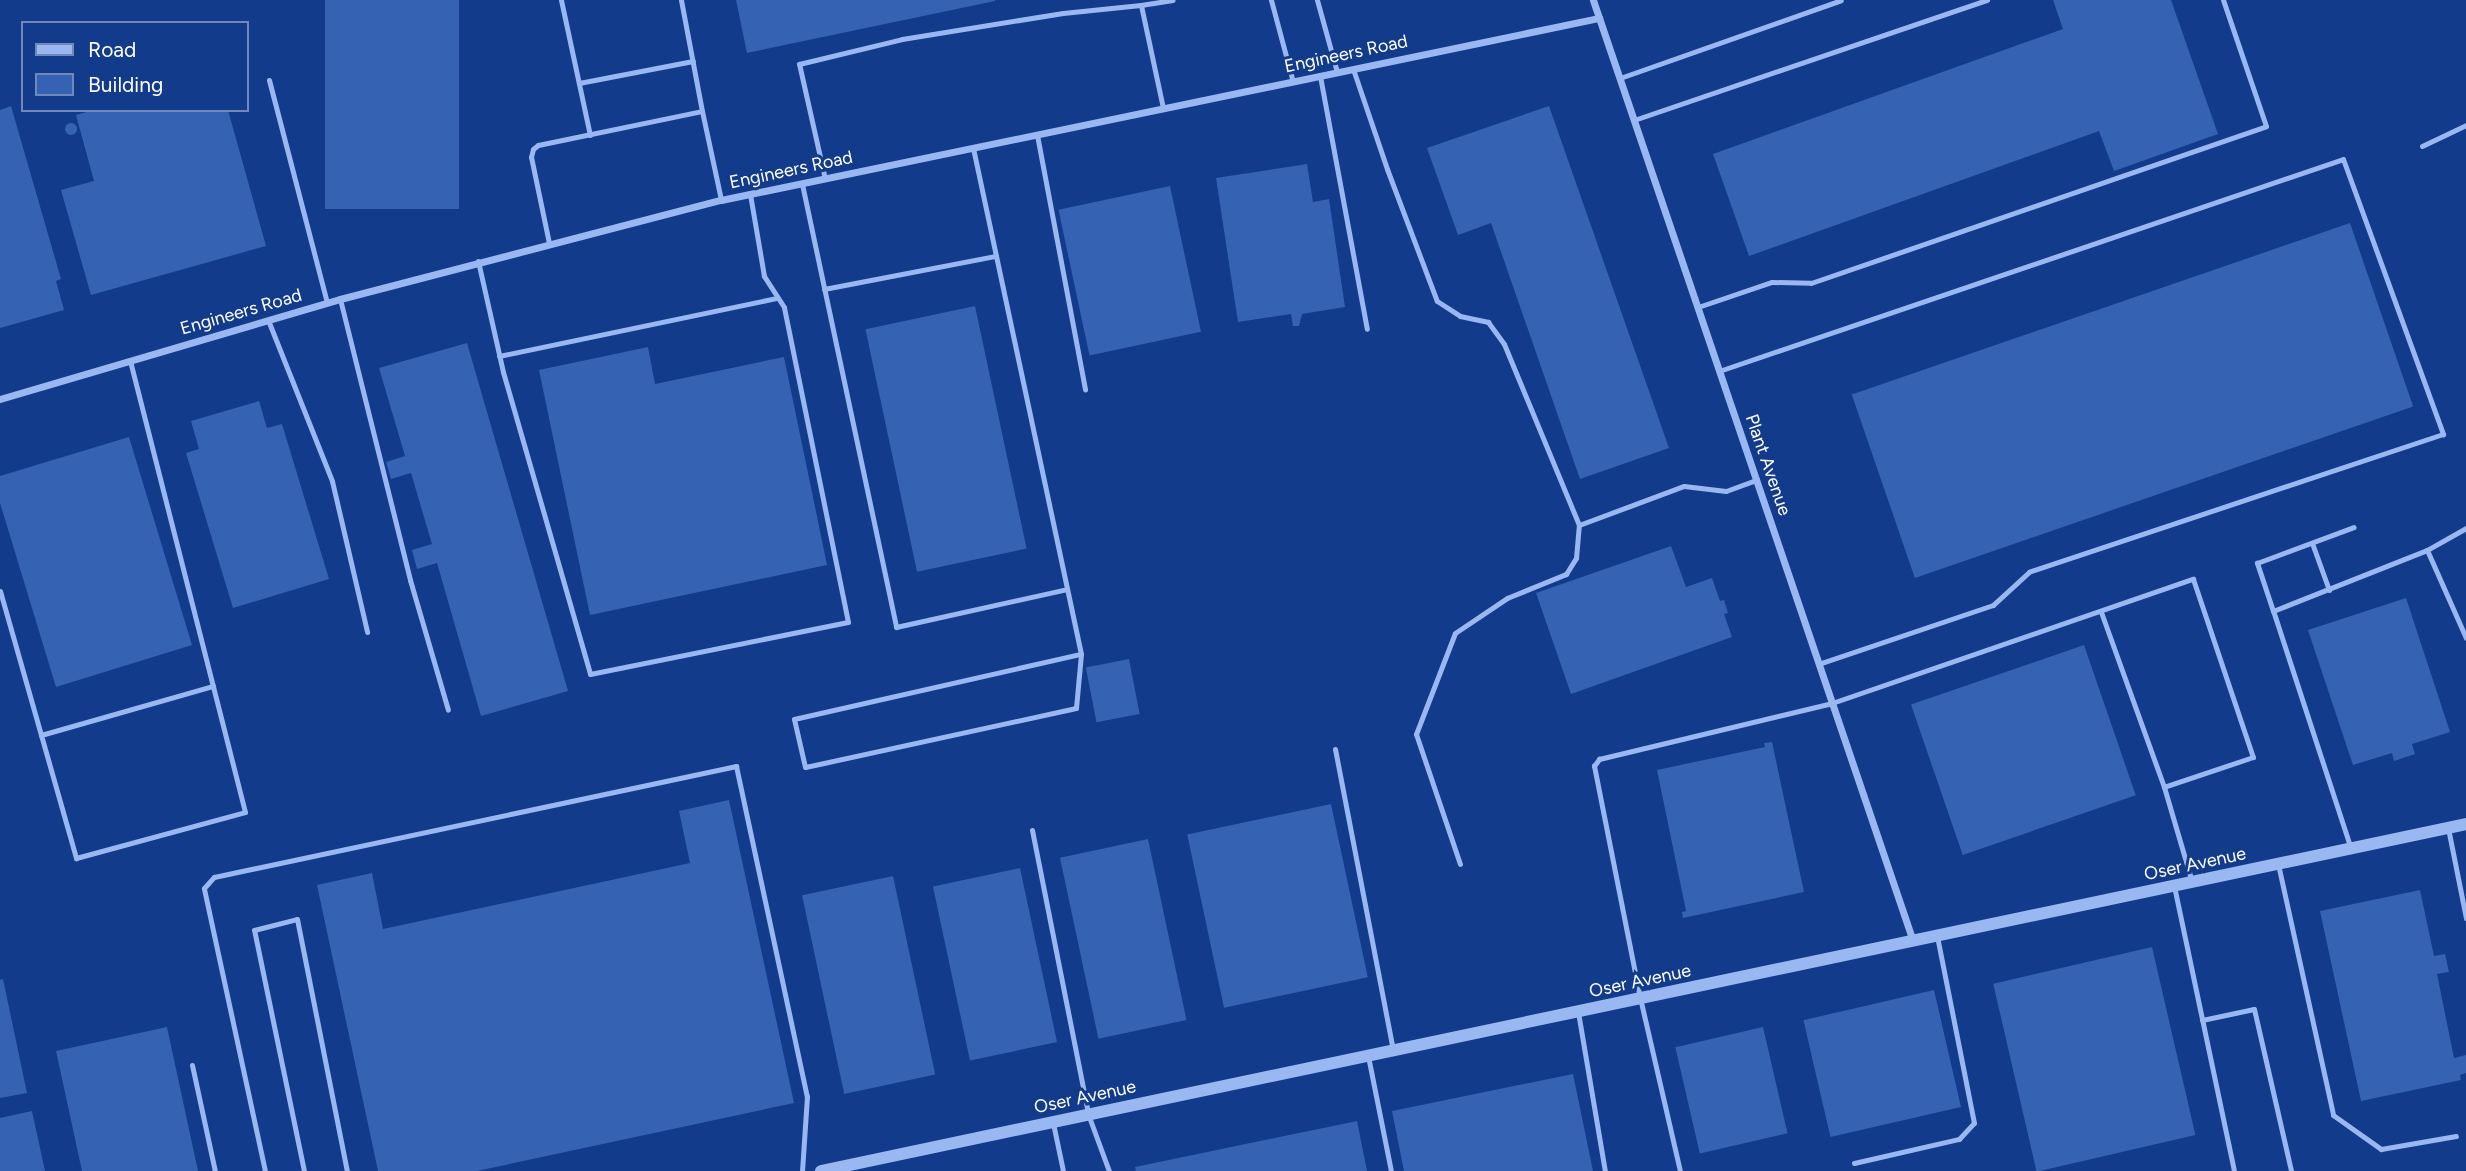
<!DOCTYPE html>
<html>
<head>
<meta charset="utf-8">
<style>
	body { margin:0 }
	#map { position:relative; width:2466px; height:1171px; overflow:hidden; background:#123b8c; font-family:Figtree,sans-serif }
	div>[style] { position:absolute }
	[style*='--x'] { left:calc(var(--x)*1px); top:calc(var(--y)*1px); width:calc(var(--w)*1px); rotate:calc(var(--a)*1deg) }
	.building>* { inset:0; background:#3562b3; transform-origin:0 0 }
	.round { border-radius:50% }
	.service>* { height:5px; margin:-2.5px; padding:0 2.5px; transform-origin:2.5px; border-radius:2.5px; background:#99b8f1 }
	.minor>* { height:7px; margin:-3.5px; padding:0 3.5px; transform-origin:3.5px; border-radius:3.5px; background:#99b8f1 }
	.tertiary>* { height:12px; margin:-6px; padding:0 6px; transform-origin:6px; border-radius:6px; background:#99b8f1 }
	span { translate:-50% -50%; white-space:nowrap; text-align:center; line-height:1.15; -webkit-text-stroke:6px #123b8c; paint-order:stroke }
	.street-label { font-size:18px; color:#fff }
	.legend { position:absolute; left:21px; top:21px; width:228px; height:91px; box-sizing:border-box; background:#123b8c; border:2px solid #7189ba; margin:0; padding:9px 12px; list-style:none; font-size:21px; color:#fff }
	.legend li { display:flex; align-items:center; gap:14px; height:35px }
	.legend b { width:35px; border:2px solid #7189ba }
</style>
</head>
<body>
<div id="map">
	<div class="building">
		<i style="left:325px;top:0;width:134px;height:209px"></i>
		<i style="clip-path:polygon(736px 0,995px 0,995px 1px,747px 53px)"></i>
		<i style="clip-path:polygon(2053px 0,2171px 0,2218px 134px,2114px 171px,2099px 131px,1749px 256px,1713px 154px,2063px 29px)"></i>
		<i style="clip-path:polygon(11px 106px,61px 279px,56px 281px,64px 310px,0 328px,0 110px)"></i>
		<i style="clip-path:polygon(1549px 106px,1669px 448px,1580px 479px,1491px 223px,1458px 235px,1427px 148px)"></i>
		<i style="clip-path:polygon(94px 110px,228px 110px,266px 246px,91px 295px,61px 190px,94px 181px,76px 115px)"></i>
		<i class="round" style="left:65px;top:123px;width:12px;height:12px"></i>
		<i style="clip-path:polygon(1307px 164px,1313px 202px,1329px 199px,1345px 307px,1302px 314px,1299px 326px,1293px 326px,1291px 314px,1238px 322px,1216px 178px)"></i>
		<i style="left:1170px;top:186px;width:149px;height:114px;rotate:78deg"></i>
		<i style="left:2350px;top:223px;width:194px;height:527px;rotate:71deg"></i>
		<i style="left:975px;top:306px;width:248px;height:112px;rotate:78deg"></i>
		<i style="clip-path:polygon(467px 343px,568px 691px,481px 716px,437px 563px,417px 569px,412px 550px,432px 544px,411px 473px,391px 479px,386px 462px,405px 456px,379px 368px)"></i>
		<i style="clip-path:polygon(648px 347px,655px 384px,784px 357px,827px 565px,590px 615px,539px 370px)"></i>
		<i style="clip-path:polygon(259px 401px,267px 428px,282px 424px,329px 579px,233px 608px,186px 453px,199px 449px,191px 421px)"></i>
		<i style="clip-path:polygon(129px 437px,192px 645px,56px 687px,0 503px,0 476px)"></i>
		<i style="clip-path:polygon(1671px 546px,1686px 587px,1712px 578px,1720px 601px,1724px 600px,1728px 613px,1724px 614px,1732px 637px,1571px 694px,1536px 593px)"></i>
		<i style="clip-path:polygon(2406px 598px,2450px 732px,2412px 744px,2415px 754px,2394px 761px,2392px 753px,2353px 765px,2308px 630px)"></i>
		<i style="left:2084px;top:645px;width:159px;height:183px;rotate:71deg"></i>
		<i style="left:1129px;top:659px;width:56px;height:44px;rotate:79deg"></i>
		<i style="clip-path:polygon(1772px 742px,1804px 892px,1683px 918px,1682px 912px,1686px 911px,1657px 770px,1765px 747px,1764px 743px)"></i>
		<i style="clip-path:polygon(729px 800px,794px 1103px,477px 1171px,378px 1171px,317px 885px,372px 873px,383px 929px,690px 863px,679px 811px)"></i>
		<i style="left:1331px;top:804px;width:177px;height:147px;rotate:78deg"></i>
		<i style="left:1148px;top:839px;width:185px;height:90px;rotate:78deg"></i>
		<i style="left:1020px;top:868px;width:178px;height:89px;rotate:78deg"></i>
		<i style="left:893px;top:876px;width:203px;height:93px;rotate:78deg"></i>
		<i style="clip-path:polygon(2420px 890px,2434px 956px,2445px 954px,2449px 972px,2437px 974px,2454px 1058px,2466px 1055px,2466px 1073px,2460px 1075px,2461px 1080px,2361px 1101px,2320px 911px)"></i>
		<i style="left:2152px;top:947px;width:193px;height:163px;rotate:77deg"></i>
		<i style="clip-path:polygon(3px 979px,27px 1093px,0 1098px,0 980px)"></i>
		<i style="left:1934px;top:990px;width:120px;height:134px;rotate:77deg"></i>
		<i style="clip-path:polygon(167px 1027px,198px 1171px,82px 1171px,56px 1051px)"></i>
		<i style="left:1763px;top:1027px;width:109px;height:90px;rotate:77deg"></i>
		<i style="clip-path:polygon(1573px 1074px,1593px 1171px,1404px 1171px,1392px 1111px)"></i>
		<i style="clip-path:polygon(32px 1111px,45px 1171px,0 1171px,0 1118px)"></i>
		<i style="clip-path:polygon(1357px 1121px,1367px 1171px,1136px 1171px,1135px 1167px)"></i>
	</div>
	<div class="service">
		<i style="--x:561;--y:0;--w:138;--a:77.9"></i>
		<i style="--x:681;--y:0;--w:113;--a:79.3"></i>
		<i style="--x:1271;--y:0;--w:85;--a:75"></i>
		<i style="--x:1317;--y:0;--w:75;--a:74.5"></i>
		<i style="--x:1353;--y:69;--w:106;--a:71.2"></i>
		<i style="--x:1387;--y:169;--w:141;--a:69.3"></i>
		<i style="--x:1437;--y:301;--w:27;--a:33"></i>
		<i style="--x:1460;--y:316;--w:29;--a:12"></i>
		<i style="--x:1488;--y:322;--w:27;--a:54"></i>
		<i style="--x:1504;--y:344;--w:196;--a:67.5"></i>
		<i style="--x:1579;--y:525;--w:112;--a:-20.4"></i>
		<i style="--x:1684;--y:486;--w:42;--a:6.8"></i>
		<i style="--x:1726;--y:491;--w:33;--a:-20"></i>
		<i style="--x:1320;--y:76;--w:257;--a:79.5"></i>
		<i style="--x:1620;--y:78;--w:234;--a:-19.4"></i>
		<i style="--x:269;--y:80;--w:230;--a:75.4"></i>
		<i style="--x:579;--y:83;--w:116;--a:-10.9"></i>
		<i style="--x:1163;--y:108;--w:105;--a:-102.1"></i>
		<i style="--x:1141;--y:5;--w:32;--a:-9"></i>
		<i style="--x:1634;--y:120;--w:373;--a:-18.8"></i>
		<i style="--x:1037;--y:135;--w:259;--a:79.3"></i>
		<i style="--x:2422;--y:146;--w:49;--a:-25.5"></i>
		<i style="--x:973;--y:148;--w:517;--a:77.95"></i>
		<i style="--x:1081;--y:654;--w:54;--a:95.3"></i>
		<i style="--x:1076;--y:708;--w:277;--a:167.7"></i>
		<i style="--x:805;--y:767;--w:49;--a:-102.9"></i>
		<i style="--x:794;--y:719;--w:294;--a:-12.8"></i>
		<i style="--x:825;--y:179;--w:118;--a:-102.7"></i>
		<i style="--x:799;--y:64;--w:106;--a:-13.6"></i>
		<i style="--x:902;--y:39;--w:163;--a:-9.2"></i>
		<i style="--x:1063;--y:13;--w:78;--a:-5.9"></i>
		<i style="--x:802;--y:184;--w:453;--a:78"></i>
		<i style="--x:896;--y:627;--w:175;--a:-12.5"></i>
		<i style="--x:549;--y:243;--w:88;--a:-101.8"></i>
		<i style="--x:531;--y:157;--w:8;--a:-76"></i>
		<i style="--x:533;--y:149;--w:6;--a:-39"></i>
		<i style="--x:538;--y:145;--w:167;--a:-11.7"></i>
		<i style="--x:702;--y:111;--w:91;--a:77.9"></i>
		<i style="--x:478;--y:261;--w:114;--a:77.3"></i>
		<i style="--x:503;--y:372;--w:314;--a:73.9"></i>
		<i style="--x:590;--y:674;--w:263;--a:-11.4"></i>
		<i style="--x:848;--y:622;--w:321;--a:-101.5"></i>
		<i style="--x:784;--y:307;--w:37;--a:-123"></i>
		<i style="--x:764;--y:276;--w:83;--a:-99.7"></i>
		<i style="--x:824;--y:289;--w:175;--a:-10.9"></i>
		<i style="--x:340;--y:299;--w:290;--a:76"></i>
		<i style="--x:410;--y:580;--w:135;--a:73.7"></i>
		<i style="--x:1698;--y:307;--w:78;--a:-18.7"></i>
		<i style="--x:1772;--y:282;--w:39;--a:1"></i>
		<i style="--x:1811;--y:283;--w:481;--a:-19"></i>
		<i style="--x:2266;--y:126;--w:133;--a:-108.8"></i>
		<i style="--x:268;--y:320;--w:173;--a:68.3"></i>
		<i style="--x:332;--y:481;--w:155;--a:76.9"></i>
		<i style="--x:499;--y:356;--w:284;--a:-11.8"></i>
		<i style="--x:1719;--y:371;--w:659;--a:-18.76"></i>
		<i style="--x:2343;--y:159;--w:293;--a:70"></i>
		<i style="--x:2443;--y:434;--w:436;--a:161.6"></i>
		<i style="--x:2029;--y:572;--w:49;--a:137.5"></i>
		<i style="--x:1993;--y:605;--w:184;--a:161.3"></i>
		<i style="--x:2466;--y:528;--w:45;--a:150.6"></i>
		<i style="--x:2427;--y:550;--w:96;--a:66.1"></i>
		<i style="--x:2312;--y:543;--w:50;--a:70.1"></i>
		<i style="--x:0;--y:591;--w:278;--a:74.1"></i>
		<i style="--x:76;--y:858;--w:175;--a:-15.2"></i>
		<i style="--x:245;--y:812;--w:465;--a:-104.3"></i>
		<i style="--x:2273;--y:611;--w:51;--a:-108.4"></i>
		<i style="--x:2257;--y:563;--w:103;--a:-20.4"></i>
		<i style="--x:2101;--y:612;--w:186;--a:70.2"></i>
		<i style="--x:41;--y:735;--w:179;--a:-15.9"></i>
		<i style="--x:1335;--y:749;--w:307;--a:79.1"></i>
		<i style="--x:2448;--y:828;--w:92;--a:78.7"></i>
		<i style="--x:1032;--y:830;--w:289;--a:78.8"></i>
		<i style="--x:1088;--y:1114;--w:61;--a:69.8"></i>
		<i style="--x:2351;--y:849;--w:250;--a:-108.1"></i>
		<i style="--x:2273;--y:611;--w:166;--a:-21.6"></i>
		<i style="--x:1460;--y:864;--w:137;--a:-108.7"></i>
		<i style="--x:1416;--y:734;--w:108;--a:-68.9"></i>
		<i style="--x:1455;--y:633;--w:63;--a:-33.9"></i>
		<i style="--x:1507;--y:598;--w:64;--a:-22.1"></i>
		<i style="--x:1566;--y:574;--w:19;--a:-58"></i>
		<i style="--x:1576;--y:558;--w:33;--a:-85"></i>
		<i style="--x:2278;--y:864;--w:257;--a:77.6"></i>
		<i style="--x:2333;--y:1115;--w:59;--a:35.3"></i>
		<i style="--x:2381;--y:1149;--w:76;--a:-9.8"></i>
		<i style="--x:2174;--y:886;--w:291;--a:78.1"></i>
		<i style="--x:1578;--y:1012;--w:161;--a:80.4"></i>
		<i style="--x:2202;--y:1020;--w:53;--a:-11.9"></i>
		<i style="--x:2254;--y:1009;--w:166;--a:77.1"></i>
		<i style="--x:1368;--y:1056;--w:117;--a:78.7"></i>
		<i style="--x:192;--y:1065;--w:108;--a:77.8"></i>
		<i style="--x:1053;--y:1123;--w:49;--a:78.2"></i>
		<i style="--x:1854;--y:1163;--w:108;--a:-12.9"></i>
		<i style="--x:1959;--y:1139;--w:22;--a:-47"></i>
		<i style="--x:1974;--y:1123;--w:191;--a:-101.2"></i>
		<i style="--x:265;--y:1171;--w:289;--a:-102.2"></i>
		<i style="--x:204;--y:888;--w:15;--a:-48"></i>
		<i style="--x:214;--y:877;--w:534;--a:-12"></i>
		<i style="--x:736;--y:766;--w:338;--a:77.9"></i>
		<i style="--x:807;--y:1096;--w:75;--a:93.8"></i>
		<i style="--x:304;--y:1171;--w:246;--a:-101.7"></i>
		<i style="--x:254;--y:930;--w:44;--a:-14.3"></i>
		<i style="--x:297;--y:919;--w:257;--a:78.8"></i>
		<i style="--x:1680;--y:1171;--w:178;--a:-103"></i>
		<i style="--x:1640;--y:998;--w:237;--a:-101.2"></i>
		<i style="--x:1594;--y:766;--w:9;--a:-54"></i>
		<i style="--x:1599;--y:759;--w:240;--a:-13.5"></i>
		<i style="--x:1832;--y:703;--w:382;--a:-19"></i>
		<i style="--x:2193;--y:579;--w:188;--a:71.4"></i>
		<i style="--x:2253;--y:757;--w:94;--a:161.4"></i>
		<i style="--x:2164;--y:787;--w:99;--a:73.6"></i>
	</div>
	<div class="minor">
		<i style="--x:1593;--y:0;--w:994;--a:71.22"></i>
		<i style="--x:0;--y:399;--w:354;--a:-16.4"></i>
		<i style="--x:340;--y:299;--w:394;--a:-14.6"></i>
		<i style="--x:721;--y:200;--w:897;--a:-11.71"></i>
	</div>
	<div class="tertiary">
		<i style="--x:821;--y:1171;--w:1681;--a:-11.91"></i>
	</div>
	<div class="street-label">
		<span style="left:1346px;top:54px;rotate:-12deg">Engineers Road</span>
		<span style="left:791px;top:170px;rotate:-12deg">Engineers Road</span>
		<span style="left:241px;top:312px;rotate:-16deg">Engineers Road</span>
		<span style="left:1768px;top:465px;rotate:71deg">Plant Avenue</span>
		<span style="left:2195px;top:864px;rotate:-12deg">Oser Avenue</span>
		<span style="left:1640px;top:981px;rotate:-12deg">Oser Avenue</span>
		<span style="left:1085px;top:1097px;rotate:-12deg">Oser Avenue</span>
	</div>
	<ul class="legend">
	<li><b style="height:9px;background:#99b8f1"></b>Road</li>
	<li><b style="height:19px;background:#3562b3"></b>Building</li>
	</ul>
</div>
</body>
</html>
